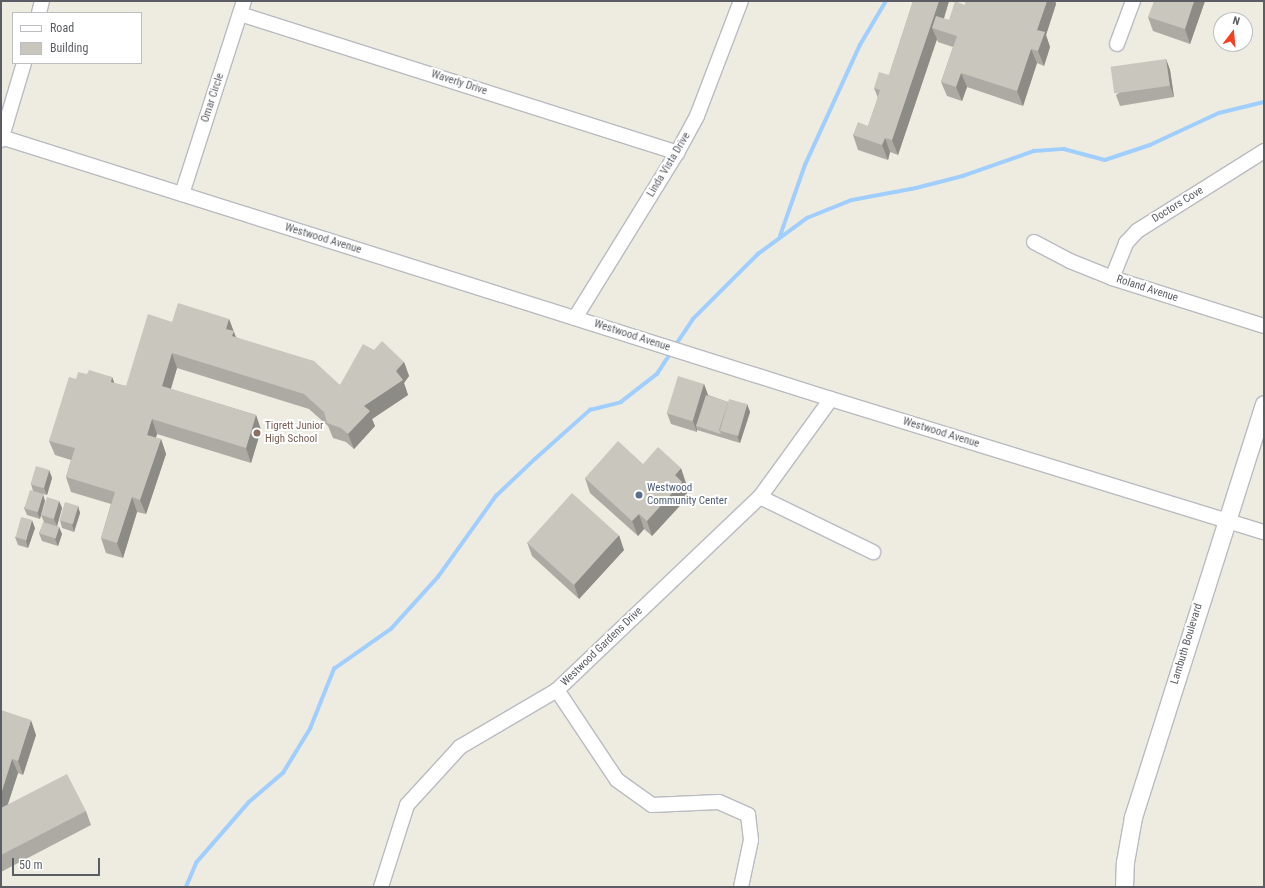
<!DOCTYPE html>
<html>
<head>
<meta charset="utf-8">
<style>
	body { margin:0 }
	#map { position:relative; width:1265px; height:888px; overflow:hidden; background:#eeece1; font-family:"Roboto Condensed",sans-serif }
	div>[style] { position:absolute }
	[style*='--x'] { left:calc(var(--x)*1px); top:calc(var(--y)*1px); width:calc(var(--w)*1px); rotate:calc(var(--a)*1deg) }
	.stream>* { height:3.5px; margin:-1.75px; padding:0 1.75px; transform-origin:1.75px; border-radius:1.75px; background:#a0ceff }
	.roads { filter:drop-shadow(1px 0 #b9bbc1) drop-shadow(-1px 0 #b9bbc1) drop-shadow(0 1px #b9bbc1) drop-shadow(0 -1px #b9bbc1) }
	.minor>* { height:14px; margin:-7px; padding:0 7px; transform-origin:7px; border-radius:7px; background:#fff }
	.tertiary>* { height:17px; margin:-8.5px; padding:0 8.5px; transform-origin:8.5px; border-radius:8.5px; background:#fff }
	.wall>* { inset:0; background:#adaaa3 }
	.shaded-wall>* { inset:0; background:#8d8b85 }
	.building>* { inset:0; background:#c9c6be; transform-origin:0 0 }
	.dots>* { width:11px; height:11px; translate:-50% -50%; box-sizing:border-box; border:2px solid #fff; border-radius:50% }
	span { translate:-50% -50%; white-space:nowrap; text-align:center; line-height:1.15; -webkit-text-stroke:4px #fff; paint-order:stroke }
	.street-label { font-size:11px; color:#5a5d63 }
	.education-label { font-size:11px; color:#785e54 }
	.left { translate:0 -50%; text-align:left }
	.service-label { font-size:11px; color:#4e5e75 }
	.frame { position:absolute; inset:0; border:2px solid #5a5d63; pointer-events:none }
	.legend { position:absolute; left:12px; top:12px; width:130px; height:52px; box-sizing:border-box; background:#fff; border:1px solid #bdbec1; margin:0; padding:5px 7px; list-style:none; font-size:12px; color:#5a5d63 }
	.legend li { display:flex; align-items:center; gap:8px; height:20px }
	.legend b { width:20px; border:1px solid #bdbec1 }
	.north { position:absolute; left:1213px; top:12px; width:40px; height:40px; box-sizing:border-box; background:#fff; border:1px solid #bdbec1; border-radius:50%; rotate:16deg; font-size:11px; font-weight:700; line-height:16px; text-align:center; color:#5a5d63 }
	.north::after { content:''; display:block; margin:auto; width:14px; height:18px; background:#f24223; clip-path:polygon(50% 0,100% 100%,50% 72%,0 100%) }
	.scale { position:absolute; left:12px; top:858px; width:88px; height:18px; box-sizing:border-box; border:2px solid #5a5d63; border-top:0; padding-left:5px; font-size:12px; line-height:14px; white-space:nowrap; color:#5a5d63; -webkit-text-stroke:3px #fff; paint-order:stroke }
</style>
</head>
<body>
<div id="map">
	<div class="stream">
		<i style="--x:780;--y:236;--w:75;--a:-70.6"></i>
		<i style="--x:805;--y:165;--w:132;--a:-65.4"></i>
		<i style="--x:860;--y:45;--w:51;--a:-59.4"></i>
		<i style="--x:675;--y:346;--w:32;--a:-56"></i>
		<i style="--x:693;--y:319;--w:92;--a:-45"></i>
		<i style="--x:758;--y:254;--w:61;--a:-36.3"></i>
		<i style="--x:807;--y:218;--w:48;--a:-21.8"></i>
		<i style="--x:852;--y:200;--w:65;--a:-10.6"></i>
		<i style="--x:916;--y:188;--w:49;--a:-14.3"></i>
		<i style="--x:963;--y:176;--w:75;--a:-19.4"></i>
		<i style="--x:1034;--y:151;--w:30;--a:-4"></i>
		<i style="--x:1064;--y:149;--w:42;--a:15"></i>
		<i style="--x:1105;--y:160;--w:47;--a:-18.4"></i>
		<i style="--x:1150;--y:145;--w:76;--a:-24.9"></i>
		<i style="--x:1219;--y:113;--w:46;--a:-13.7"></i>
		<i style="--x:186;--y:887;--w:26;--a:-67"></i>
		<i style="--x:196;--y:863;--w:81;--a:-49"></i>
		<i style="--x:249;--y:802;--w:45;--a:-40.5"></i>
		<i style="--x:283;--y:773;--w:52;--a:-58.5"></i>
		<i style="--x:310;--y:729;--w:65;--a:-68.2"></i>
		<i style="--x:334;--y:669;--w:70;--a:-35.1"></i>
		<i style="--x:391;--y:629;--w:70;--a:-47.9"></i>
		<i style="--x:438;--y:577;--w:100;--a:-54.4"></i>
		<i style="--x:496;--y:496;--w:54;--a:-43.5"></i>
		<i style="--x:535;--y:459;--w:74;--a:-41.7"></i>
		<i style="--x:590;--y:410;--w:32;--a:-14"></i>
		<i style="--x:621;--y:402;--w:46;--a:-37.9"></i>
		<i style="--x:657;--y:374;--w:27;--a:-57"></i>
	</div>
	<div class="roads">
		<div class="minor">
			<i style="--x:39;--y:13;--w:12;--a:-76"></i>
			<i style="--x:240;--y:14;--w:459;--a:17.6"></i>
			<i style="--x:1117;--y:44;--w:46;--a:-69.6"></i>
			<i style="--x:1;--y:137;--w:870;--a:17.52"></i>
			<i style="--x:831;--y:399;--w:453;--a:17.1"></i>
			<i style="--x:1;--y:140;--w:80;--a:-73.4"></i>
			<i style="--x:182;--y:194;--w:203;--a:-72.2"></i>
			<i style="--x:1034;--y:242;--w:41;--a:27.8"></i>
			<i style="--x:1070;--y:261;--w:45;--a:22"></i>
			<i style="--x:1112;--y:278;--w:159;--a:17.5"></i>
			<i style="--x:1112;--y:278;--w:38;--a:-68"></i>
			<i style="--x:1126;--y:243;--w:16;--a:-47"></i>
			<i style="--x:1137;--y:231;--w:150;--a:-32.2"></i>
			<i style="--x:575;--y:318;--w:194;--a:-58.3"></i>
			<i style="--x:677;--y:153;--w:42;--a:-61.6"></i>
			<i style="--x:697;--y:116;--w:123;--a:-69.1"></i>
			<i style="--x:760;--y:497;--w:126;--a:26"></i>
			<i style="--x:557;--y:690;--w:108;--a:56.3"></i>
			<i style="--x:617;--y:780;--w:43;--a:35.5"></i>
			<i style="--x:652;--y:805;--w:67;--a:-2.6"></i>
			<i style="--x:719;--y:802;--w:32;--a:24"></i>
			<i style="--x:748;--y:815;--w:25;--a:83"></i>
			<i style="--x:751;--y:840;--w:48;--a:102"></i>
			<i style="--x:381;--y:887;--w:86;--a:-72.4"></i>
			<i style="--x:407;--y:805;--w:79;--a:-47.6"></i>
			<i style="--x:460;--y:747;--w:113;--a:-30.4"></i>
			<i style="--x:557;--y:690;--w:280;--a:-43.6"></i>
			<i style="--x:760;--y:497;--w:121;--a:-54.1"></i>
		</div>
		<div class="tertiary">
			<i style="--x:1124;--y:887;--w:25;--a:-88"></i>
			<i style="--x:1125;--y:862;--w:46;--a:-79.9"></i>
			<i style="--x:1133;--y:817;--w:433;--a:-72.4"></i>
		</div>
	</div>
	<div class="wall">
		<i style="clip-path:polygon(913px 1px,949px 1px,944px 19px,949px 20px,965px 5px,966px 1px,1055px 1px,1056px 4px,1046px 35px,1050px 47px,1044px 66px,1037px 63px,1023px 106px,967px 87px,962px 101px,947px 96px,941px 82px,953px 47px,938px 42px,937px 39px,898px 155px,890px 152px,888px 160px,858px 150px,853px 135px,868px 126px,878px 98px,874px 88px,889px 75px)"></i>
		<i style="clip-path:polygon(1205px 1px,1190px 44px,1153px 31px,1148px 17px)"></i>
		<i style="clip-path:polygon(1166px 59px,1170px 70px,1174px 97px,1120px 106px,1116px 95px)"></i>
		<i style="clip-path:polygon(229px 319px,236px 337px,340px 385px,374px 350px,404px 362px,409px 376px,404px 383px,408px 395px,372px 419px,375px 426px,354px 449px,346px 442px,333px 438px,328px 426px,309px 409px,177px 368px,171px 389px,256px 415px,261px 430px,251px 463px,157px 434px,156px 438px,161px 439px,166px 454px,146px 514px,137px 512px,123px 558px,106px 553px,101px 538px,111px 504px,71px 492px,66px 477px,71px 460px,55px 455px,49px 441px,76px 379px,87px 374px,112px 377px,114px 383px,126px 386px,172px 322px)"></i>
		<i style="clip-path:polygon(704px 384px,708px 395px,728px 402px,747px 404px,750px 412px,740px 443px,697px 430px,697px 432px,671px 424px,667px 413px)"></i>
		<i style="clip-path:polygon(643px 464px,686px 483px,684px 486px,688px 497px,652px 536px,644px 529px,638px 536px,590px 493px,585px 478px)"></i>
		<i style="clip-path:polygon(49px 470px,52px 478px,47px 495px,43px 494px,40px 519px,27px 515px,24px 508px,33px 491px,31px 484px)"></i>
		<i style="clip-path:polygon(59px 501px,62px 508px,57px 526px,59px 527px,62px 534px,58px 546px,42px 541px,39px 533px,44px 522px,41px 515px)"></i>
		<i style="clip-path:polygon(78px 506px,80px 513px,74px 532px,62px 528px,60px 520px)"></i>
		<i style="clip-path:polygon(35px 528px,28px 548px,18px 545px,15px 537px)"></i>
		<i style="clip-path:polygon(527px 542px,624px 550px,579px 599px,532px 556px)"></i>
		<i style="clip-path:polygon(1px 710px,36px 735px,23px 775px,18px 773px,8px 804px,86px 811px,91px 825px,1px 872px)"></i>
	</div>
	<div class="shaded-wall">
		<i style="clip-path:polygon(939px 1px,949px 1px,940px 30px,932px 28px,937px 39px,898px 155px,892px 140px)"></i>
		<i style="clip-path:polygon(1047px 1px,1055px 1px,1056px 4px,1046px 35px,1050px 47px,1044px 66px,1038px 51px,1037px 30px)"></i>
		<i style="clip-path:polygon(1194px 1px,1205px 1px,1190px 44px,1185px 29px)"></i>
		<i style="clip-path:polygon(1031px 49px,1037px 63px,1023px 106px,1017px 91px)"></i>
		<i style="clip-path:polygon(1166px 59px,1170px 70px,1174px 97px,1170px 86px)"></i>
		<i style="clip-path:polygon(961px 73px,967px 87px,962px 101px,956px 87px)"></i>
		<i style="clip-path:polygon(885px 138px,890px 152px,888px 160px,882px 145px)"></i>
		<i style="clip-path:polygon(229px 319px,239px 346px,226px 329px)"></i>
		<i style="clip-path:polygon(172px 353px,177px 368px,167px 401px,162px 386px)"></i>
		<i style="clip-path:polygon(404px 362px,409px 376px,404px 383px,408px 395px,372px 419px,375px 426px,354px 449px,348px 434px,364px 406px)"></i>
		<i style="clip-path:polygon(112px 377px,118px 392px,111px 382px)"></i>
		<i style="clip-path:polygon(704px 384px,708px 395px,696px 426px,697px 430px,697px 432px,693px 421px)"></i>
		<i style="clip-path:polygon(747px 404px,750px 412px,740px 443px,737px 436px)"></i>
		<i style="clip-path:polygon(256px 415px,261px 430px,251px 463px,246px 448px)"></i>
		<i style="clip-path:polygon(152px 419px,157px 434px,152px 449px,147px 435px)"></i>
		<i style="clip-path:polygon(161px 439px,166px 454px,146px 514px,140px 500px)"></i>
		<i style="clip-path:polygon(681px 468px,686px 483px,684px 486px,688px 497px,652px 536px,647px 521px,675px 475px)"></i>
		<i style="clip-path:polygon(49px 470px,52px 478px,47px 495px,44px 488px)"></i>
		<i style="clip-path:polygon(43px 494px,45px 501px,40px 519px,37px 512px)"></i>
		<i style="clip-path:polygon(132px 497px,137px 512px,123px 558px,117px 543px)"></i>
		<i style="clip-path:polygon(59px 501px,62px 508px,57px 526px,54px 519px)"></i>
		<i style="clip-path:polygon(78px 506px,80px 513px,74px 532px,72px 524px)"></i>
		<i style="clip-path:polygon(639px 514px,644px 529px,638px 536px,632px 521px)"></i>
		<i style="clip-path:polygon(32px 520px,35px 528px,28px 548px,26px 541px)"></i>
		<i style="clip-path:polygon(59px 527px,62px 534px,58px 546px,55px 539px)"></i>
		<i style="clip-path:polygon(619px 535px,624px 550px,579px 599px,574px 584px)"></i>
		<i style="clip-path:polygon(31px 720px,36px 735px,23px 775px,18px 761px)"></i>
		<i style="clip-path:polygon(12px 759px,18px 773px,1px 825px,1px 794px)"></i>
	</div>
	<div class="building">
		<i style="clip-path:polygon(913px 1px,939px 1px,892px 140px,885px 138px,882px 145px,853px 135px,858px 122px,868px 126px,880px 90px,874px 88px,879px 72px,889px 75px)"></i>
		<i style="clip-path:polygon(955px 1px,965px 5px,966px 1px,1047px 1px,1037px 30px,1045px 32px,1038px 51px,1031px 49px,1017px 91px,961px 73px,956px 87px,941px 82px,957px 36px,932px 28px,936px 16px,949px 20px)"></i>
		<i style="clip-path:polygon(1154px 1px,1194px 1px,1185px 29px,1148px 17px)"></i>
		<i style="left:1166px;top:59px;width:27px;height:56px;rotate:82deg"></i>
		<i style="clip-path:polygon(178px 303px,229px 319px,226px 329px,234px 331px,232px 336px,314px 361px,340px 385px,363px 344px,374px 350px,382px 341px,404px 362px,396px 371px,403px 380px,364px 406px,370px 411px,348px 434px,341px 428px,327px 423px,324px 412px,304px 394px,172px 353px,162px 386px,256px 415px,246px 448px,152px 419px,147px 435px,161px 439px,140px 500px,132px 497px,117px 543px,101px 538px,115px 492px,66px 477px,75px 448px,49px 441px,69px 377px,76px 379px,78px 372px,87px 374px,89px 370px,112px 377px,111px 382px,126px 386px,148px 314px,172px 322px)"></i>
		<i style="left:678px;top:376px;width:27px;height:39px;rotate:17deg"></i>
		<i style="clip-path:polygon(706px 395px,728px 402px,719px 430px,721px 434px,696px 426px)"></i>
		<i style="left:729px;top:399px;width:19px;height:33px;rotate:16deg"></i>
		<i style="clip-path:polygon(618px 441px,643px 464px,658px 447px,681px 468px,675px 475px,682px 482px,647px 521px,639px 514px,632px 521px,585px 478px)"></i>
		<i style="left:36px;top:466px;width:14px;height:19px;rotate:17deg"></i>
		<i style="left:30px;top:490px;width:14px;height:19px;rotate:17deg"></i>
		<i style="left:572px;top:493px;width:63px;height:67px;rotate:42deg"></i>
		<i style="left:47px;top:497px;width:13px;height:19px;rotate:18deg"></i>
		<i style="left:65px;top:502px;width:14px;height:19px;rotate:17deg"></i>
		<i style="left:21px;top:517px;width:11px;height:21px;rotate:15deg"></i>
		<i style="left:43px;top:522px;width:17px;height:12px;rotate:17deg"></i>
		<i style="clip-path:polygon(1px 710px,31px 720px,18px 761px,12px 759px,1px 794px)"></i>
		<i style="clip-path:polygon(67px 774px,86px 811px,1px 855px,1px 808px)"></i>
	</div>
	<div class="dots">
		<i style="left:257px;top:433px;background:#8d6e63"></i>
		<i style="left:639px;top:495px;background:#5c6f8a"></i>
	</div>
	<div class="street-label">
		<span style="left:459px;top:83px;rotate:18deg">Waverly Drive</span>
		<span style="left:213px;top:98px;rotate:-72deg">Omar Circle</span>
		<span style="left:669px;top:165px;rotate:-59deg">Linda Vista Drive</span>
		<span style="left:1178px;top:205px;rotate:-32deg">Doctors Cove</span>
		<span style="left:323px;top:239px;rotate:17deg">Westwood Avenue</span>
		<span style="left:1147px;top:289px;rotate:18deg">Roland Avenue</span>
		<span style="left:632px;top:336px;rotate:18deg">Westwood Avenue</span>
		<span style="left:941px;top:433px;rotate:17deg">Westwood Avenue</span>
		<span style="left:1187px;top:644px;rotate:-73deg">Lambuth Boulevard</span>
		<span style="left:602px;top:647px;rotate:-44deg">Westwood Gardens Drive</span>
	</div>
	<div class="education-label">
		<span class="left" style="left:265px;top:433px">Tigrett Junior<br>High School</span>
	</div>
	<div class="service-label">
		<span class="left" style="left:647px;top:495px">Westwood<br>Community Center</span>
	</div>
	<div class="frame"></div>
	<ul class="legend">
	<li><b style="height:5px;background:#fff"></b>Road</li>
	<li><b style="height:11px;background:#c9c6be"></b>Building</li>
	</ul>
	<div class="north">N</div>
	<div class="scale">50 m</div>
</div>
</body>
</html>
